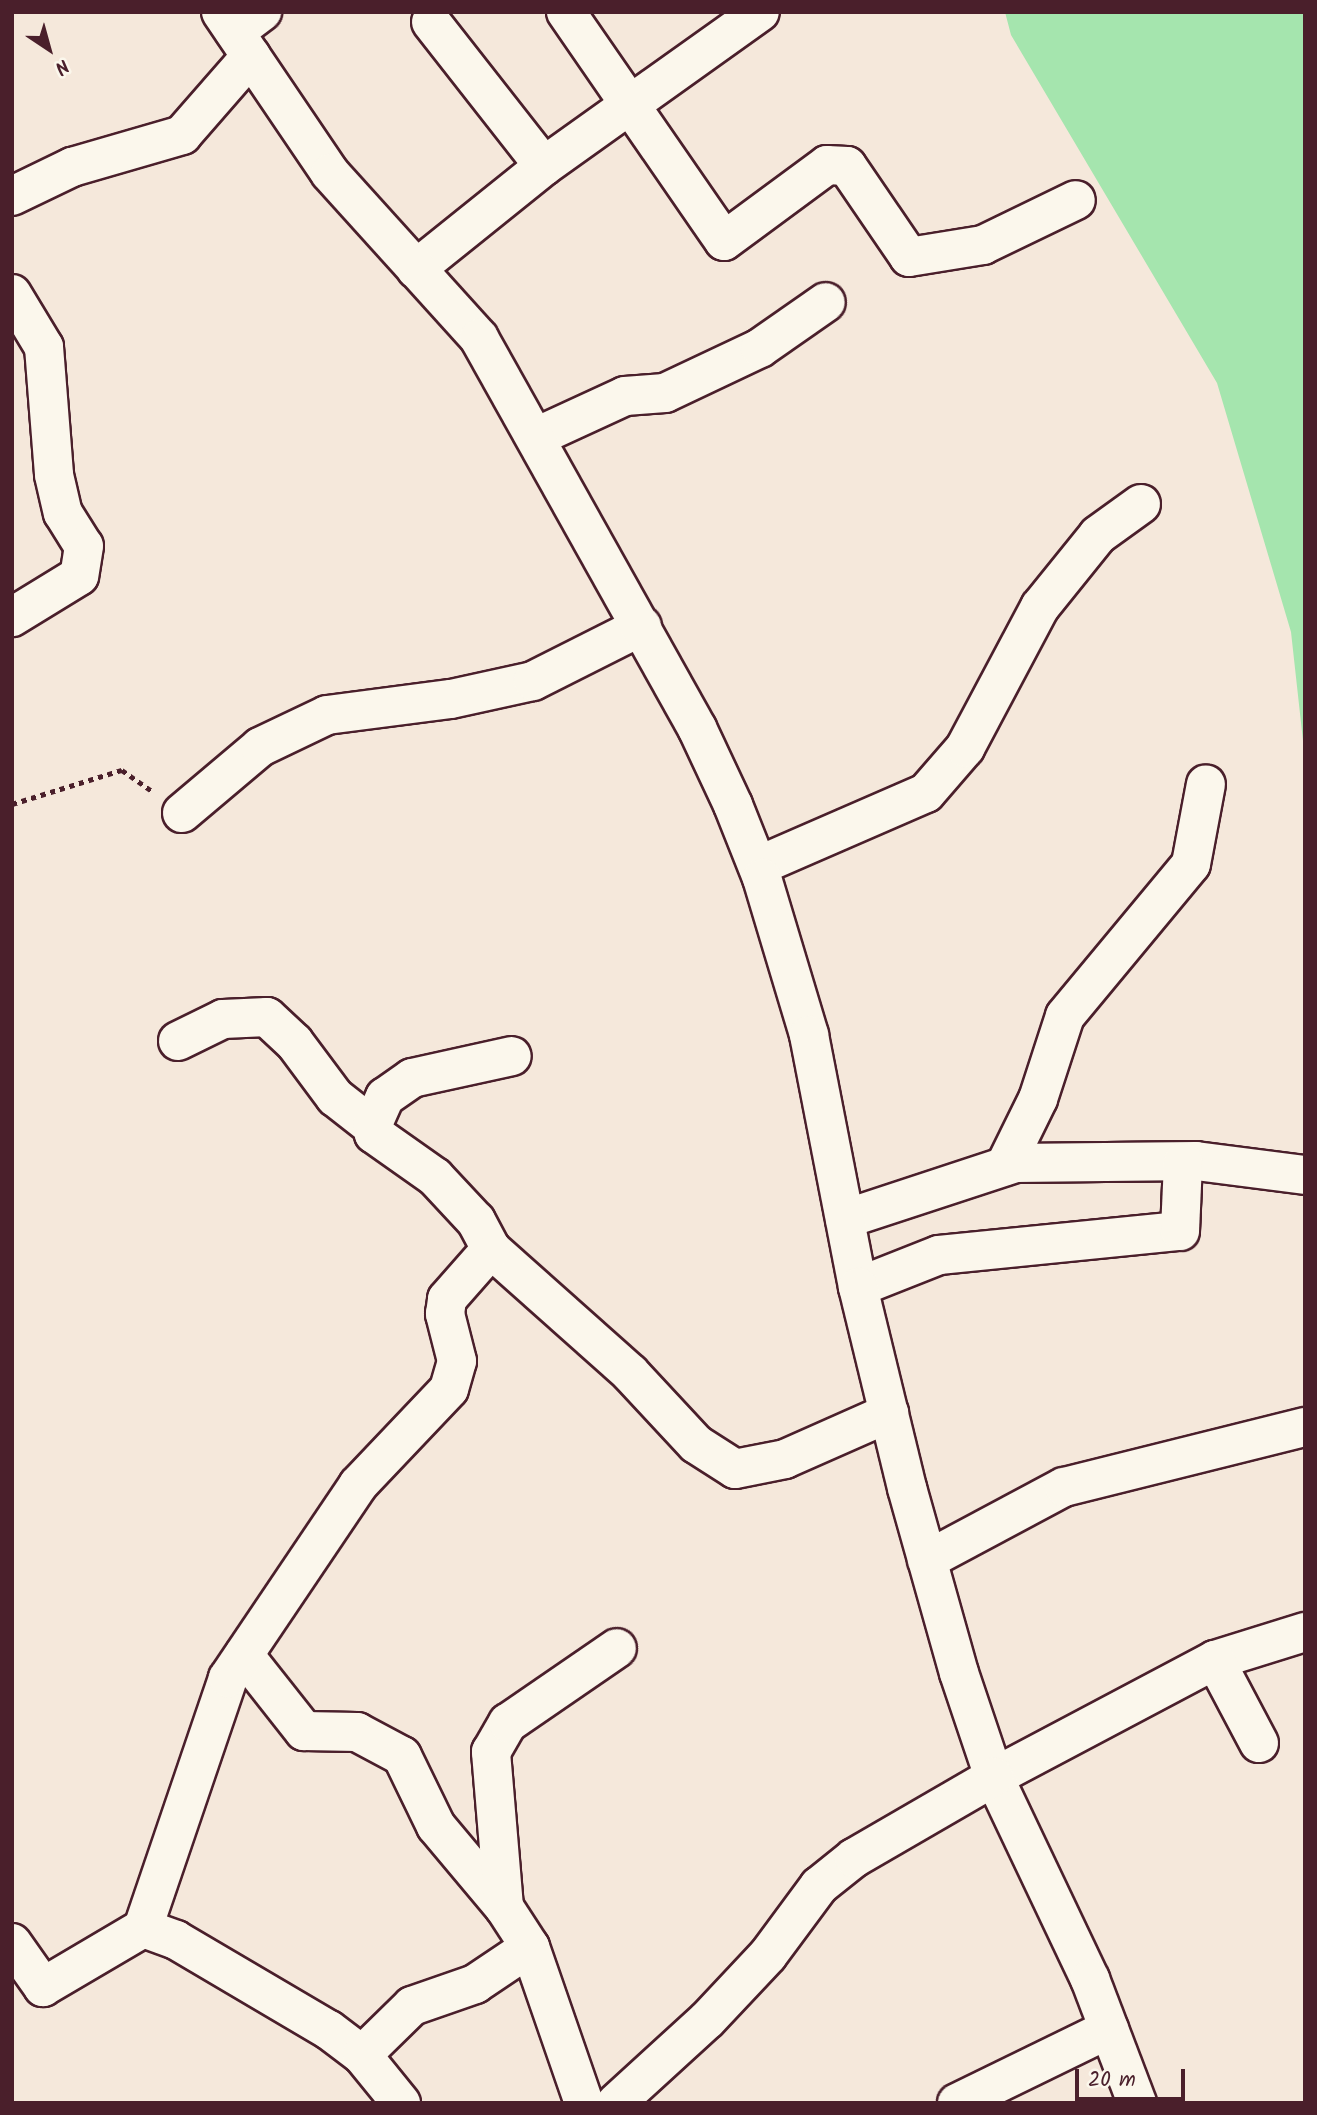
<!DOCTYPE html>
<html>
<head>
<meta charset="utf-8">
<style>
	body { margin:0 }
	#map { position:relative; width:1317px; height:2115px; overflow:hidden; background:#f5e8db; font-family:Kalam,sans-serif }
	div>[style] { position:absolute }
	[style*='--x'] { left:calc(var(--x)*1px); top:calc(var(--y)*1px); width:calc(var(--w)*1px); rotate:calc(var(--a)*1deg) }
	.green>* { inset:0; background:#a5e5ae }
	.path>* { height:4.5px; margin-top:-2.25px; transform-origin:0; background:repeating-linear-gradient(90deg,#4a1f2b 0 5px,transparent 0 10px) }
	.roads { filter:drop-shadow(2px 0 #4a1f2b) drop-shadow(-2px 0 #4a1f2b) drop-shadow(0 2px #4a1f2b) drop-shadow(0 -2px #4a1f2b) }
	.minor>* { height:38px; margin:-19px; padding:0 19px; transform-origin:19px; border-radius:19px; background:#fbf7ec }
	.tertiary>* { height:38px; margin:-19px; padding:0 19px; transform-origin:19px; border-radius:19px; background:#fbf7ec }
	span { translate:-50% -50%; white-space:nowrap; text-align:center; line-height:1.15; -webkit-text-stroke:5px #fbf7ec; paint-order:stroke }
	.frame { position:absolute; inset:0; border:14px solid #4a1f2b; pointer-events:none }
	.north { position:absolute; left:14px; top:14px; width:70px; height:70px; -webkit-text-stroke:5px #fbf7ec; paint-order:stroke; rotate:144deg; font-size:19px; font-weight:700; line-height:28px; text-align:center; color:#4a1f2b }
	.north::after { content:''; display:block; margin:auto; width:24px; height:32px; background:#4a1f2b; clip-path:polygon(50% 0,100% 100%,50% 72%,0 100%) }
	.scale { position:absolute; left:1075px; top:2069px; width:110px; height:32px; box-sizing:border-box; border:4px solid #4a1f2b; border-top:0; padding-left:9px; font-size:21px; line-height:24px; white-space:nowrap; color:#4a1f2b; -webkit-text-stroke:5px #fbf7ec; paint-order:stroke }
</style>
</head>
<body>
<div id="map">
	<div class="green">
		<i style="clip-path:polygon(1005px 12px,1305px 12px,1305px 759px,1291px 632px,1217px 383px,1011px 35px)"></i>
	</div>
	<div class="path">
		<i style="--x:12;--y:804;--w:115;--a:-17.2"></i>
		<i style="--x:122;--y:770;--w:38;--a:35"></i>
	</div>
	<div class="roads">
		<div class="minor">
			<i style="--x:566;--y:12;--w:278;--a:55.4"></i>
			<i style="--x:724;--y:241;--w:128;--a:-36.4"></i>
			<i style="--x:827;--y:165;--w:20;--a:3"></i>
			<i style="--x:847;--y:166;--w:110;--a:55.7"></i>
			<i style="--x:909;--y:257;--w:75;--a:-9.2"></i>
			<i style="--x:983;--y:245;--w:103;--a:-25.8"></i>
			<i style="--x:431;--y:22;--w:183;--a:51.9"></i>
			<i style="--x:235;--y:32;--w:34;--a:-37"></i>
			<i style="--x:12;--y:196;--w:67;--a:-25.8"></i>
			<i style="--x:72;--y:167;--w:115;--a:-16.2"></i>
			<i style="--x:182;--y:135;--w:105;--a:-48.9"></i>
			<i style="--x:416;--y:269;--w:164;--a:-38.8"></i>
			<i style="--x:544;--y:166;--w:265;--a:-35.5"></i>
			<i style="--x:12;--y:294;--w:62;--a:58.9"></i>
			<i style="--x:44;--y:347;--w:128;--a:85.5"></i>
			<i style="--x:54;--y:475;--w:39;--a:77"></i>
			<i style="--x:63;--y:513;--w:39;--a:58"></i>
			<i style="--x:84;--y:546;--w:30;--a:99"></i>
			<i style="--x:79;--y:576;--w:79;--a:148.5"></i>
			<i style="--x:536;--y:437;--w:98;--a:-24.7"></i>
			<i style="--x:625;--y:396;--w:40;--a:-4.3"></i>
			<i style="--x:665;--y:393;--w:105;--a:-25.3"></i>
			<i style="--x:760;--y:348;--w:80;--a:-34.9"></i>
			<i style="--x:182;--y:813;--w:102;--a:-40.2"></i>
			<i style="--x:260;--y:747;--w:74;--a:-25.5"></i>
			<i style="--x:327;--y:715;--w:125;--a:-7.4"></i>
			<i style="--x:451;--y:699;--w:84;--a:-12.4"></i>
			<i style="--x:533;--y:681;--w:122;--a:-26.8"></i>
			<i style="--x:758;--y:866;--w:183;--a:-23.5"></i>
			<i style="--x:926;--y:793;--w:60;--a:-49.1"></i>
			<i style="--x:965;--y:748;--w:160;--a:-62"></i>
			<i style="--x:1040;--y:607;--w:92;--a:-51.1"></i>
			<i style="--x:1098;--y:535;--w:53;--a:-35.8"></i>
			<i style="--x:178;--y:1041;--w:50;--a:-26.1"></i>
			<i style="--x:223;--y:1019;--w:44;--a:-2.6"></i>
			<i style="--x:267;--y:1017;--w:37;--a:43"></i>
			<i style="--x:294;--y:1042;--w:69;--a:53.3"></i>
			<i style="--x:335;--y:1097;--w:47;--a:38.1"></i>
			<i style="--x:1005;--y:1166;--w:75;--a:-63.8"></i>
			<i style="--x:1038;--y:1099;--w:87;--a:-72"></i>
			<i style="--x:1065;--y:1016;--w:197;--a:-50.3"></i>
			<i style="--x:1191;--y:864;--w:81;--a:-79.4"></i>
			<i style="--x:845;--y:1219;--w:179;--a:-18.2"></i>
			<i style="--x:1015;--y:1163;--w:181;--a:-0.6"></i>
			<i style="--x:1196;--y:1161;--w:110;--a:7.3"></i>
			<i style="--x:491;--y:1249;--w:186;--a:41.7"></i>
			<i style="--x:630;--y:1373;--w:97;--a:47.1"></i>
			<i style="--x:696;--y:1444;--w:46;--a:32.7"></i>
			<i style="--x:735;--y:1469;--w:51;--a:-11.3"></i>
			<i style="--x:785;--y:1459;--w:114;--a:-23.9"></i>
			<i style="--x:858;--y:1287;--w:87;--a:-21.6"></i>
			<i style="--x:939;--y:1255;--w:242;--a:-5.7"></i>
			<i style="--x:1180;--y:1231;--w:69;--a:-87.5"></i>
			<i style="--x:927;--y:1560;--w:155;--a:-28.1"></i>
			<i style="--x:1064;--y:1487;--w:248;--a:-14"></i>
			<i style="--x:244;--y:1655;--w:97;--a:51.7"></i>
			<i style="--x:304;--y:1731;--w:53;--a:1.1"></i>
			<i style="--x:357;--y:1732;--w:51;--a:28.1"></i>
			<i style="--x:402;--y:1756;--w:78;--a:64.1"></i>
			<i style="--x:436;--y:1826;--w:106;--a:50"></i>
			<i style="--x:504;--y:1907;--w:48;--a:57"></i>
			<i style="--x:530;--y:1947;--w:165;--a:70.9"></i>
			<i style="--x:1215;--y:1660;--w:94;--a:-17.3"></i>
			<i style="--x:994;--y:1777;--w:250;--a:-27.9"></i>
			<i style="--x:1215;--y:1660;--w:94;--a:62.1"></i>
			<i style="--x:504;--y:1907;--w:156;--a:-94.8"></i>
			<i style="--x:491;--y:1752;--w:34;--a:-60"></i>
			<i style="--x:508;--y:1723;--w:132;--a:-34.5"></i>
			<i style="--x:143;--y:1928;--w:264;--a:-71.2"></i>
			<i style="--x:228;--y:1678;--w:233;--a:-56"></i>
			<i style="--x:358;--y:1485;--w:132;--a:-46.5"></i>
			<i style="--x:449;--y:1389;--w:29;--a:-74"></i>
			<i style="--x:457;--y:1361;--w:49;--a:-104.3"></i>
			<i style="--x:445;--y:1314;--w:15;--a:-82"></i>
			<i style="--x:447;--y:1299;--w:67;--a:-48.7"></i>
			<i style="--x:491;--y:1249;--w:32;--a:-118"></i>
			<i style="--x:476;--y:1221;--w:60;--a:-133"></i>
			<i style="--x:435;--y:1177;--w:75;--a:-144.8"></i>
			<i style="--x:374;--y:1134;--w:8;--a:-104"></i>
			<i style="--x:372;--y:1126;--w:32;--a:-66"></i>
			<i style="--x:385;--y:1097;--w:33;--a:-35"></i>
			<i style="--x:412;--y:1078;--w:102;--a:-12.4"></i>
			<i style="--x:12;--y:1943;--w:54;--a:54.8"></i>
			<i style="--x:43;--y:1987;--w:116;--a:-30.5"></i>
			<i style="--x:143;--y:1928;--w:35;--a:20"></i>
			<i style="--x:176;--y:1940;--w:178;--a:30.5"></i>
			<i style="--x:329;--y:2030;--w:41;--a:37.1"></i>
			<i style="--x:362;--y:2055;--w:62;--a:50.9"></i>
			<i style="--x:362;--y:2055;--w:70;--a:-44.4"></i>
			<i style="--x:412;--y:2006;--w:67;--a:-19.2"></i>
			<i style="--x:475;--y:1984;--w:66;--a:-33.9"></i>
			<i style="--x:957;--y:2103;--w:169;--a:-26"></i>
		</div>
		<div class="tertiary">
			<i style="--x:221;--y:12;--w:194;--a:55.9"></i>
			<i style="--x:330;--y:173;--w:222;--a:47.9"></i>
			<i style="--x:479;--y:338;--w:447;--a:60.8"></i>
			<i style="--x:697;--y:728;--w:85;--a:64.9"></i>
			<i style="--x:733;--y:805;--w:79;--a:68.3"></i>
			<i style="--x:762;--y:878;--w:164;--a:73.3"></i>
			<i style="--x:809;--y:1035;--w:257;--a:79"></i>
			<i style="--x:858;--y:1287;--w:207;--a:76.3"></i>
			<i style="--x:907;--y:1488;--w:192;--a:74.3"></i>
			<i style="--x:959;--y:1673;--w:110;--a:71.4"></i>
			<i style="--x:994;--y:1777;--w:224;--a:64.6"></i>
			<i style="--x:1090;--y:1979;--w:133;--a:69.2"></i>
			<i style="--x:616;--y:2103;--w:123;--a:-42.4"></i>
			<i style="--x:707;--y:2020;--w:89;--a:-46.8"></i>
			<i style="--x:768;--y:1955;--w:86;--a:-53.5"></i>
			<i style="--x:819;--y:1886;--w:45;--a:-38.7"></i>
			<i style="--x:854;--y:1858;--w:162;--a:-30.1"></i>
		</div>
	</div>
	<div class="frame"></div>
	<div class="north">N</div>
	<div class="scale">20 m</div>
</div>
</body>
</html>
